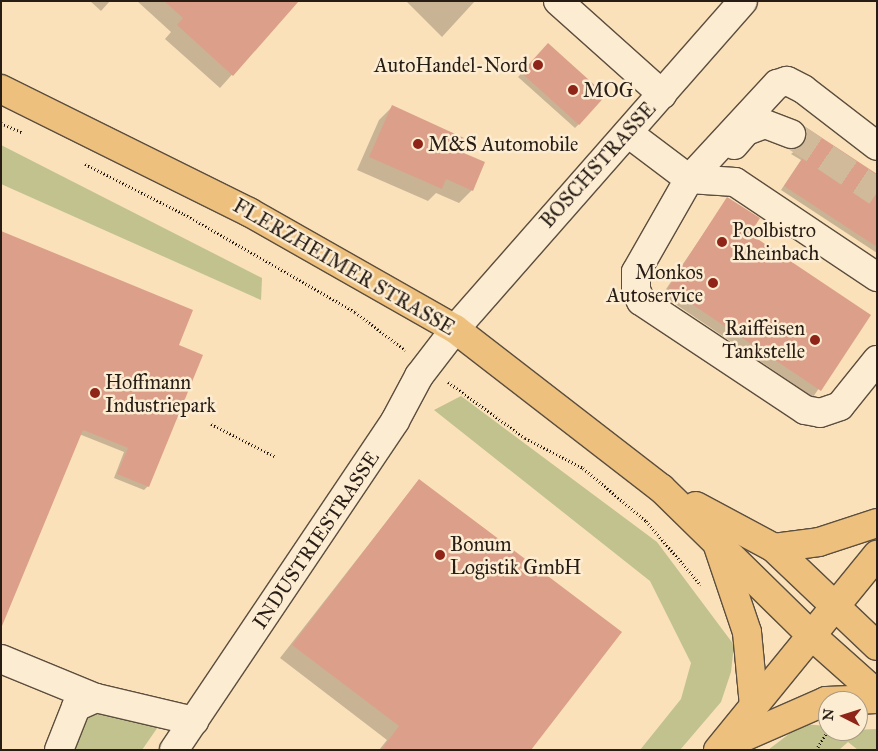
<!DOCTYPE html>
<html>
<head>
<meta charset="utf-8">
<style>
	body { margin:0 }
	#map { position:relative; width:878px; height:751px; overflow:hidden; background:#fae1ba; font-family:"IM FELL Great Primer",serif }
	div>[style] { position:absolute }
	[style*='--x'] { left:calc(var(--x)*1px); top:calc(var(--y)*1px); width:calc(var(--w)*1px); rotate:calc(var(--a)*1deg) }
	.green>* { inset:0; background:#c1c28d }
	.shadow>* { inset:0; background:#0003 }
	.building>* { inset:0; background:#dca08a; transform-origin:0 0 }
	.minor-tunnel>* { height:28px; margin-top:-14px; transform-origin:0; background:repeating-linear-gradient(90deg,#d0ba99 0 28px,transparent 0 42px) }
	.path>* { height:3px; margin-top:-1.5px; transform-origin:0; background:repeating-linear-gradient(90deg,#271d15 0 1px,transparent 0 3.5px) }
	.roads { filter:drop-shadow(1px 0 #5c4e3e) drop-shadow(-1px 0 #5c4e3e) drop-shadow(0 1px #5c4e3e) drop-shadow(0 -1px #5c4e3e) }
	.minor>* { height:28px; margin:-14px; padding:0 14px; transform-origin:14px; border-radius:14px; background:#fcecd2 }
	.major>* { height:28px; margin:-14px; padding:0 14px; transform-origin:14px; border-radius:14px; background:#edc07d }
	.dots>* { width:14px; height:14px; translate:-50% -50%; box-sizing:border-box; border:2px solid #fcecd2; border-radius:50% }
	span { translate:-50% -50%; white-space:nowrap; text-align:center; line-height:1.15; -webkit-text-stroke:5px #fcecd2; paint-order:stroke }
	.poi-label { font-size:20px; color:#271d15 }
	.right { translate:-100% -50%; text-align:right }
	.left { translate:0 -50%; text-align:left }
	.street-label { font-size:20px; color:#271d15 }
	.frame { position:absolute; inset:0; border:2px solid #271d15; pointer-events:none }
	.north { position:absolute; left:818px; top:691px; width:50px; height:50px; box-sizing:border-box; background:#fcecd2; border:1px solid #a79986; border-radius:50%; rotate:275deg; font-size:14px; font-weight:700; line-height:20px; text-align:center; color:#271d15 }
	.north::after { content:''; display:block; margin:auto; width:18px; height:22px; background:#8f2418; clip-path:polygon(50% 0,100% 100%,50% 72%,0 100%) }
</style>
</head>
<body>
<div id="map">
	<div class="green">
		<i style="clip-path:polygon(1px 145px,262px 278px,261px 300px,1px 184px)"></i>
		<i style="clip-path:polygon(461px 396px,657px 542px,734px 645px,731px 672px,721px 702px,680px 750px,640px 750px,681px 699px,691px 663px,650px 581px,434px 410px)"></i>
		<i style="clip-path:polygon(97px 702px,160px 724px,142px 750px,67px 750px,78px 713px)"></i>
		<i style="clip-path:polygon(802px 724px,828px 726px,828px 731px,877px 729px,877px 750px,858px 750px,848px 742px,839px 750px,768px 750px)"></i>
	</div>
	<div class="shadow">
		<i style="clip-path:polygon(90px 1px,110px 1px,101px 11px)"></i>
		<i style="clip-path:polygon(137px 1px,298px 1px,220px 88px,165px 39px,171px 32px)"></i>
		<i style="clip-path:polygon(406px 1px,475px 1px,442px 37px)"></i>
		<i style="clip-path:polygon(544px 49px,579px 124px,575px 128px,518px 77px)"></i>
		<i style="clip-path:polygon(392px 107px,457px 151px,472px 190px,459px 203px,436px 193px,428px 201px,357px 170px,379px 120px)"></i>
		<i style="clip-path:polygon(804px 128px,877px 176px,877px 253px,781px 190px,801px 160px,791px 154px,802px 145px,801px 132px)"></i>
		<i style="clip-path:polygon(727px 199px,748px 234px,869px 315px,813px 397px,662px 295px)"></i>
		<i style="clip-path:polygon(1px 233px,177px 346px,148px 486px,144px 490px,114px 478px,124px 452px,79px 434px,10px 597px,1px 599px)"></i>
		<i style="clip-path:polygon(419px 480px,529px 750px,379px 750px,387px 740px,280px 658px)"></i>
	</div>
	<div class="building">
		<i style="clip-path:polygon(164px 1px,299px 1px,233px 76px,177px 25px,183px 18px)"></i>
		<i style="left:548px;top:43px;width:78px;height:40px;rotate:42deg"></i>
		<i style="clip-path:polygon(392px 105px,464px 138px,459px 151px,485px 162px,473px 191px,446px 179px,442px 189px,369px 157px)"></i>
		<i style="clip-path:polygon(804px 126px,877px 174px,877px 247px,784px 186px,804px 156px,794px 149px,805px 140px)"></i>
		<i style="clip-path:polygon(727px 197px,760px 218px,750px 234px,871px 315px,821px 391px,668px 288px)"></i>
		<i style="clip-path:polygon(1px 231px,193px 310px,179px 345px,203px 355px,149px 487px,117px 474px,128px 448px,83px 430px,2px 626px)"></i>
		<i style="clip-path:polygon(419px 479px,622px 632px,531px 750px,381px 750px,399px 726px,292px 645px)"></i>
	</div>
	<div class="minor-tunnel">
		<i style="--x:791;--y:134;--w:104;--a:34"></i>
	</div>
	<div class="path">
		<i style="--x:1;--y:123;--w:24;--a:24"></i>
		<i style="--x:85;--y:164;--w:111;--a:26.8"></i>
		<i style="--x:184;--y:214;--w:197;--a:29.8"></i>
		<i style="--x:355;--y:312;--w:63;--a:37.2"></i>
		<i style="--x:448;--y:382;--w:95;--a:36"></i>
		<i style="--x:525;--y:438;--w:65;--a:27.3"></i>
		<i style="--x:583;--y:468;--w:82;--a:40.1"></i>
		<i style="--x:646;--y:521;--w:84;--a:49.3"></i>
		<i style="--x:211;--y:424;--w:73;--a:26.9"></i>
		<i style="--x:816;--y:750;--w:22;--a:-58"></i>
	</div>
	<div class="roads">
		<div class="minor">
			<i style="--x:558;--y:1;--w:140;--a:41.8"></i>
			<i style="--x:628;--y:133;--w:76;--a:37"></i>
			<i style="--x:689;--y:179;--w:46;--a:3.7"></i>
			<i style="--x:735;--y:182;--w:171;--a:33.8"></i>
			<i style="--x:734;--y:145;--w:18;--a:-49"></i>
			<i style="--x:746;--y:131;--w:20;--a:-20"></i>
			<i style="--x:765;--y:124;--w:28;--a:21"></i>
			<i style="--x:877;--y:146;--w:93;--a:-142.4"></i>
			<i style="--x:803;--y:89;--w:18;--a:-153"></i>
			<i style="--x:787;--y:81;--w:10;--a:163"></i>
			<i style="--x:777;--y:84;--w:129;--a:132.8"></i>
			<i style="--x:689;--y:179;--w:107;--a:119.7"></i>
			<i style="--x:636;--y:272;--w:18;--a:90"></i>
			<i style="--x:636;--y:290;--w:12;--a:66"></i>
			<i style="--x:641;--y:301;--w:197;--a:33.6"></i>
			<i style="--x:805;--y:410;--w:15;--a:11"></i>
			<i style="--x:820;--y:413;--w:21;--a:-19"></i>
			<i style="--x:840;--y:406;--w:59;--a:-51.2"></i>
			<i style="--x:1;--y:659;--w:103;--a:22.3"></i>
			<i style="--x:59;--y:750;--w:46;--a:-68.4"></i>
			<i style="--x:76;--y:707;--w:22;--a:-24"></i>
			<i style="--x:96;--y:698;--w:101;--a:13.2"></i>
			<i style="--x:174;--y:750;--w:396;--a:-56.1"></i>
			<i style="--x:395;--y:421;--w:51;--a:-61.9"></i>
			<i style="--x:419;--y:376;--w:59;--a:-52.5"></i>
			<i style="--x:455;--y:329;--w:436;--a:-48.7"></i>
		</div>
		<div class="major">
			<i style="--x:1;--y:89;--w:277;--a:26.4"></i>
			<i style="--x:249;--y:212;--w:237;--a:29.6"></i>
			<i style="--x:455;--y:329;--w:260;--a:37.7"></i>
			<i style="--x:661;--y:488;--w:211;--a:44.4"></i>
			<i style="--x:812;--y:636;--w:87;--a:41.7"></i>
			<i style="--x:696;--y:506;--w:89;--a:28.3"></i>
			<i style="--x:774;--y:548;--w:142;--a:43.6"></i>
			<i style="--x:717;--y:543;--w:94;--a:71.4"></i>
			<i style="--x:747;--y:632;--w:74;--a:84.6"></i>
			<i style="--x:774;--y:548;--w:45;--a:-7.6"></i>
			<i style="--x:819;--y:542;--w:61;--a:-18.1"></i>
			<i style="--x:728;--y:744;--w:107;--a:-23.7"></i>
			<i style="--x:826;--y:701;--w:51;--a:-2.2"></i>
			<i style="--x:718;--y:750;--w:252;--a:-50.8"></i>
		</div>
	</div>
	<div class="dots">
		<i style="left:538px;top:65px;background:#8f2418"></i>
		<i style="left:573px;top:90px;background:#8f2418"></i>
		<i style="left:418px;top:144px;background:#8f2418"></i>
		<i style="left:722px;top:242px;background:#8f2418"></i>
		<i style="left:713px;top:283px;background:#8f2418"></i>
		<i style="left:815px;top:340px;background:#8f2418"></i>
		<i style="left:95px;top:393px;background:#8f2418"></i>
		<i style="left:440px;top:555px;background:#8f2418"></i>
	</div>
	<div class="poi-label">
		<span class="right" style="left:528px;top:65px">AutoHandel-Nord</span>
		<span class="left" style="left:583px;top:90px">MOG</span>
		<span class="left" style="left:428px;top:144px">M&amp;S Automobile</span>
		<span class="left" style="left:732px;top:242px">Poolbistro<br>Rheinbach</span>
		<span class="right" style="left:703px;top:284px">Monkos<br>Autoservice</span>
		<span class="right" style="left:805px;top:340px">Raiffeisen<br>Tankstelle</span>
		<span class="left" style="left:105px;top:394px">Hoffmann<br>Industriepark</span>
		<span class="left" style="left:450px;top:556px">Bonum<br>Logistik GmbH</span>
	</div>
	<div class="street-label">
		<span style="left:598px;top:165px;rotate:-48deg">BOSCHSTRASSE</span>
		<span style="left:344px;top:267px;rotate:30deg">FLERZHEIMER STRASSE</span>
		<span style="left:316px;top:540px;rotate:-56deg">INDUSTRIESTRASSE</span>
	</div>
	<div class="frame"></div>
	<div class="north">N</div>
</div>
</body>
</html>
